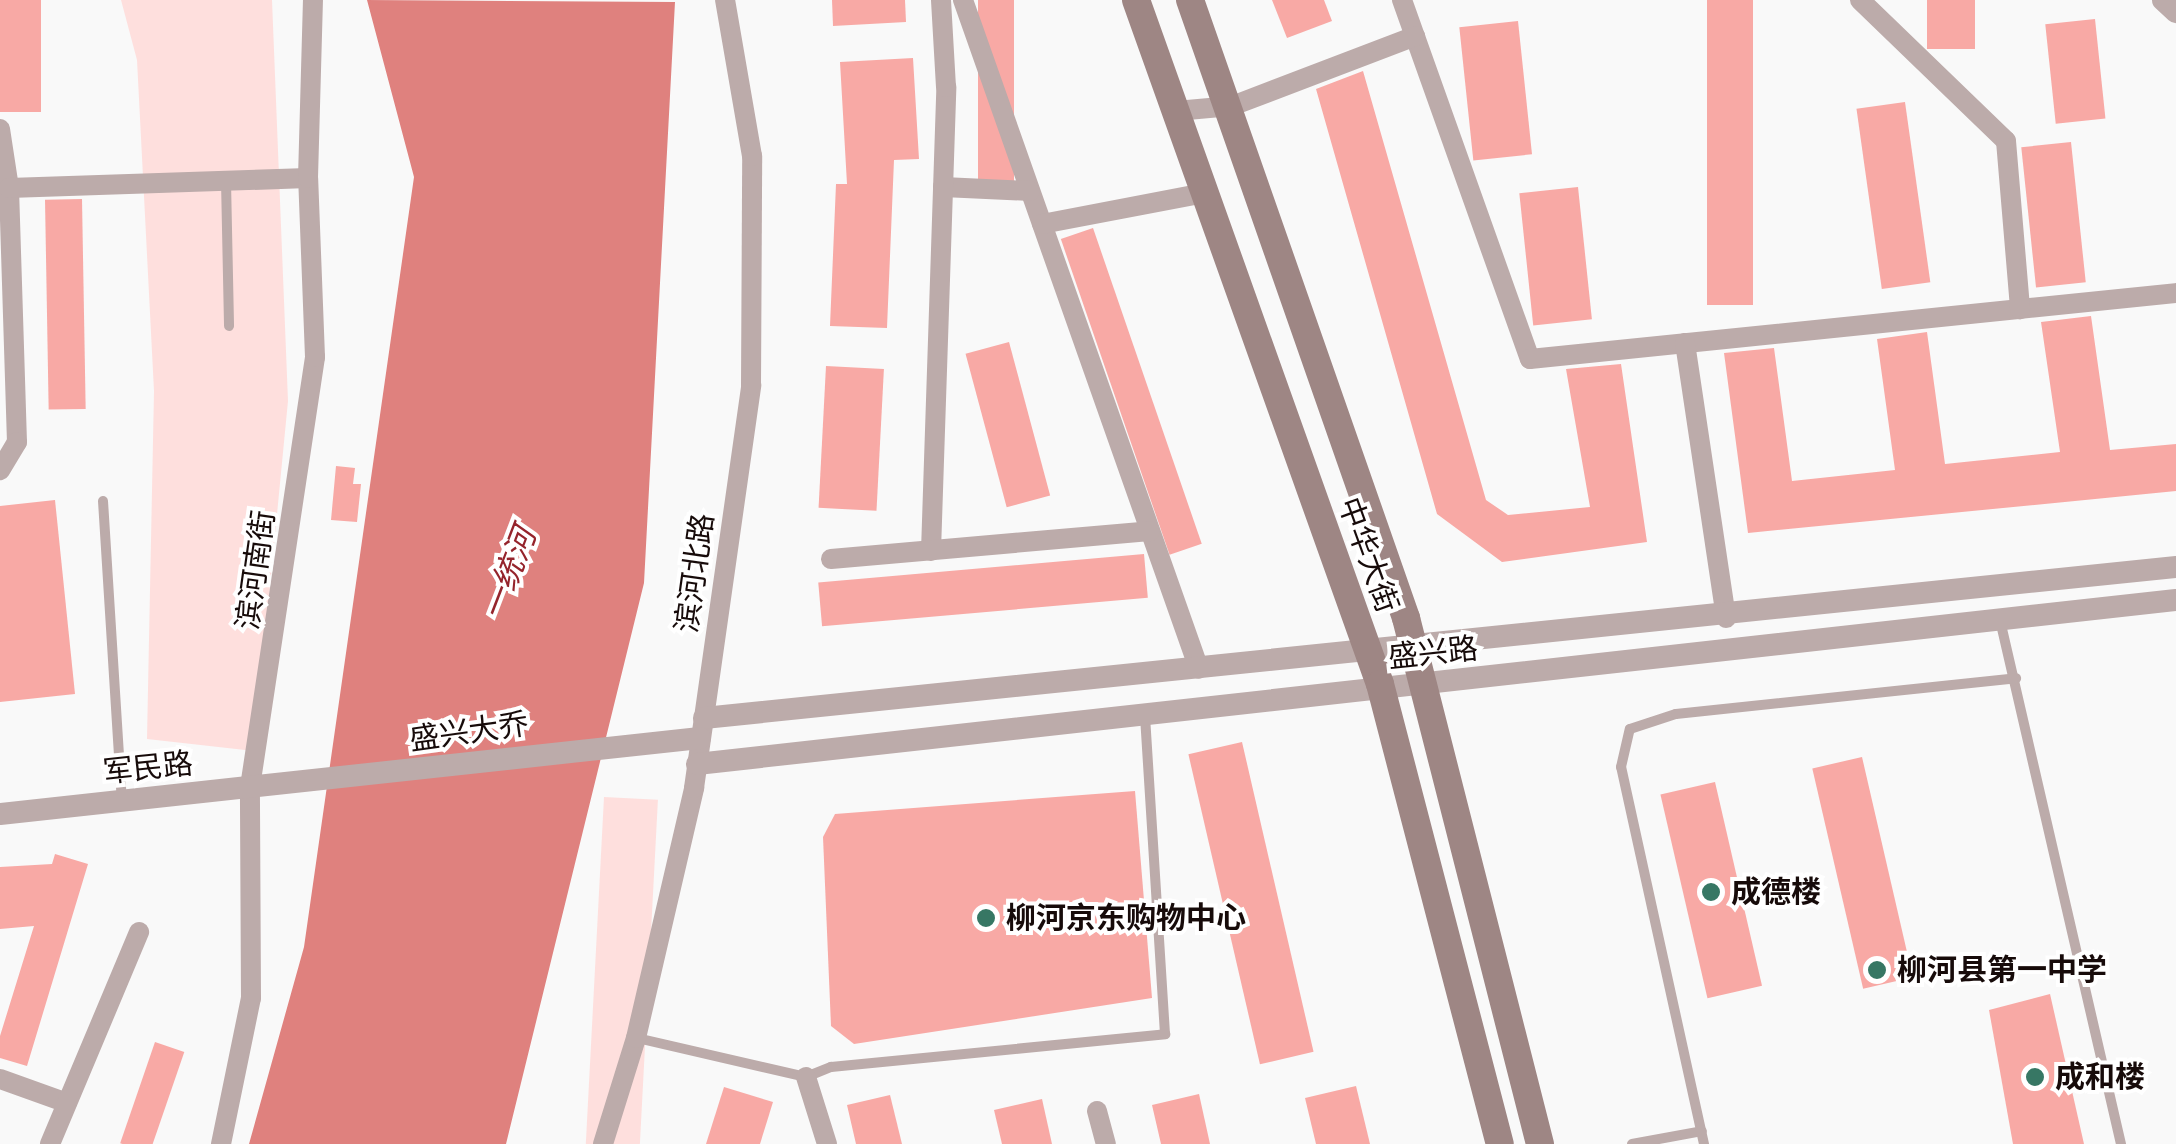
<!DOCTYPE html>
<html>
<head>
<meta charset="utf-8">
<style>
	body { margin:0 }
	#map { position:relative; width:2176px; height:1144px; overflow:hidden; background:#f9f9f9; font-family:"DejaVu Sans","Noto Sans SC",sans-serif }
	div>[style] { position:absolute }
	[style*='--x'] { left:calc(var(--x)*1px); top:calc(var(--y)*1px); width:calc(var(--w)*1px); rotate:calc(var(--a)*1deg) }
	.green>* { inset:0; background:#fedfdd; transform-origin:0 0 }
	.water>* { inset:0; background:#df817e }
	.building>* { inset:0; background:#f8a9a5; transform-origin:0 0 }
	.service>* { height:10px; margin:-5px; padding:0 5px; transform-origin:5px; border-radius:5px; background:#bcabaa }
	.minor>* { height:20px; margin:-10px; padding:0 10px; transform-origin:10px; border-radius:10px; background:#bcabaa }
	.tertiary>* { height:22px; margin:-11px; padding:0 11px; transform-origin:11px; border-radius:11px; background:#bcabaa }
	.secondary>* { height:28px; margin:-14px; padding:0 14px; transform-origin:14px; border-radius:14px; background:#9e8684 }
	.dots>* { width:28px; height:28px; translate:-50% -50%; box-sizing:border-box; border:5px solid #fff; border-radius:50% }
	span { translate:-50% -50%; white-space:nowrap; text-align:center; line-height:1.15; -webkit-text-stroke:8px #fff; paint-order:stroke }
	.street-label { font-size:30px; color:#170b0a }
	.poi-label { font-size:30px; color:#170b0a; font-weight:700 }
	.left { translate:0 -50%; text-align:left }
	.water-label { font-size:32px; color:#95242c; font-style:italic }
</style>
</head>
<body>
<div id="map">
	<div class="green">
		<i style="clip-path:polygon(121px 0,272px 0,288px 401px,254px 751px,147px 739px,154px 391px,137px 60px)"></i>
		<i style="left:604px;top:797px;width:54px;height:354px;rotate:3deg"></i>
	</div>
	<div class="water">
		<i style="clip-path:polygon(367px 0,675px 2px,644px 583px,506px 1144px,249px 1144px,304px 947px,414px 177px)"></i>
	</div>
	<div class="building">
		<i style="left:0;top:0;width:41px;height:112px"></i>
		<i style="clip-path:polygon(832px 0,905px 0,906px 22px,833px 26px)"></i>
		<i style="left:978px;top:0;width:36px;height:193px"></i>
		<i style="clip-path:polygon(1272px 0,1324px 0,1332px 21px,1287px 38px)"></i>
		<i style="left:1707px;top:0;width:46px;height:305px"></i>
		<i style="left:1927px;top:0;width:48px;height:49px"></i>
		<i style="left:2095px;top:19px;width:100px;height:50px;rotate:84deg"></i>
		<i style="left:1518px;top:21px;width:134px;height:59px;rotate:84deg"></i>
		<i style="clip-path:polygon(913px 58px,919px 159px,894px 160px,887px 328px,830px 326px,836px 184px,847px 184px,840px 62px)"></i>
		<i style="clip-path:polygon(1363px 71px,1486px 500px,1508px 515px,1590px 507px,1566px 369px,1621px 364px,1647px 542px,1502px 562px,1437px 514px,1316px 89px)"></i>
		<i style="left:1905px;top:102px;width:182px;height:49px;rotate:82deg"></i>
		<i style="left:2071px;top:142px;width:141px;height:50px;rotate:84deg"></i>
		<i style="left:1578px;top:187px;width:133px;height:59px;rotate:84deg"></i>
		<i style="left:82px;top:199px;width:210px;height:37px;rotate:89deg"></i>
		<i style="left:1093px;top:228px;width:334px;height:34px;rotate:71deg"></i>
		<i style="clip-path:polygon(2091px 316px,2110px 450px,2176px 444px,2176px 491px,1748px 533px,1724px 353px,1774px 348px,1792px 481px,1895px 470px,1877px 339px,1913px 334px,1927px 332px,1945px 464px,2060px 452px,2041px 322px)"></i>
		<i style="left:1009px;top:342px;width:159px;height:45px;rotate:75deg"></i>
		<i style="left:826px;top:366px;width:58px;height:142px;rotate:3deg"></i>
		<i style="clip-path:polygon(336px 466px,355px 468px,353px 484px,361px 484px,357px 522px,331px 520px)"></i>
		<i style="clip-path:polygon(55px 500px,75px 694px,0 702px,0 506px)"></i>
		<i style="left:1144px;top:554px;width:44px;height:327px;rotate:85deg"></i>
		<i style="left:1242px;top:742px;width:318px;height:55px;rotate:77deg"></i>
		<i style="left:1862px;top:757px;width:226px;height:51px;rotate:77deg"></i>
		<i style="left:1715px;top:782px;width:209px;height:56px;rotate:77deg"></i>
		<i style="clip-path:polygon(1135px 791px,1152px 998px,854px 1044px,831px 1026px,823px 837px,835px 814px)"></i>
		<i style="clip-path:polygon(55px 854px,88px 864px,27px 1066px,0 1058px,0 1036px,34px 926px,0 929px,0 867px,52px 864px)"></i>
		<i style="clip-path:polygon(2050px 994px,2084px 1144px,2013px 1144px,1989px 1010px)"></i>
		<i style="left:155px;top:1042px;width:31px;height:107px;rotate:19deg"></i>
		<i style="clip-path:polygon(1356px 1086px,1370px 1144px,1316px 1144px,1305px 1098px)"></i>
		<i style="clip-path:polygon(724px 1087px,773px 1102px,760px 1144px,706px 1144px)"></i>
		<i style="clip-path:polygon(1199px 1094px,1210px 1144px,1161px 1144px,1152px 1105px)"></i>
		<i style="clip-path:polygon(890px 1095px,902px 1144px,856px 1144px,847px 1105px)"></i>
		<i style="clip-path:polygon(1042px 1099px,1052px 1144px,1002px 1144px,994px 1110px)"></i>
	</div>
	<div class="service">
		<i style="--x:226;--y:181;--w:145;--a:88.8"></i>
		<i style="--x:103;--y:501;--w:300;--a:86.4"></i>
		<i style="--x:2000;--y:620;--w:538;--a:77"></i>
		<i style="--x:637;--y:1038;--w:173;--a:13"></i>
		<i style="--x:806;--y:1077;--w:27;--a:-22"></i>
		<i style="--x:831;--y:1067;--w:336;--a:-5.6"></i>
		<i style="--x:1165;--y:1034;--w:321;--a:-93.6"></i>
		<i style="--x:1632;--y:1144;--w:71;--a:-10.5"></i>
		<i style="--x:1704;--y:1144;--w:386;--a:-102.4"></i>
		<i style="--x:1621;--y:767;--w:39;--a:-77"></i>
		<i style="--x:1630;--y:729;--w:48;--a:-18.1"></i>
		<i style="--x:1676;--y:714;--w:342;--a:-6"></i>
	</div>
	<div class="minor">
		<i style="--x:963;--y:0;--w:709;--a:70.57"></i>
		<i style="--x:1402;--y:0;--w:381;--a:70.4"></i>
		<i style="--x:1530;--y:359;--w:649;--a:-5.83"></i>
		<i style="--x:1860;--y:0;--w:203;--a:44"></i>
		<i style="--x:2006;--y:141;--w:169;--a:85.2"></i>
		<i style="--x:1176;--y:111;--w:56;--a:-5.1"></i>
		<i style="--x:1232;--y:106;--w:196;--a:-20.9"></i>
		<i style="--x:0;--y:129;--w:60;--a:81.3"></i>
		<i style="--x:9;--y:188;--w:254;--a:88.2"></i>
		<i style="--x:17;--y:442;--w:33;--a:121"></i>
		<i style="--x:943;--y:187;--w:87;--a:2.6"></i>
		<i style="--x:9;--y:188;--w:299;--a:-1.9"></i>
		<i style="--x:1042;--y:224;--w:166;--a:-10.8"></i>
		<i style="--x:1685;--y:343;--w:278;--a:81.5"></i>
		<i style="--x:931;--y:551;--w:464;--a:-88.1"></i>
		<i style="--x:946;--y:87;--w:87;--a:-93.3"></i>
		<i style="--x:831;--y:559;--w:320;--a:-5"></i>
		<i style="--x:806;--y:1077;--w:70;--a:72.6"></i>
		<i style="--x:0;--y:1079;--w:71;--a:19.7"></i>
		<i style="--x:1097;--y:1111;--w:34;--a:75"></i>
		<i style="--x:50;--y:1144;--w:230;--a:-67.2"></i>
		<i style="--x:221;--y:1144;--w:149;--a:-78.4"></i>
		<i style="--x:251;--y:998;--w:211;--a:-90.3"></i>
		<i style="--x:250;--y:787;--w:435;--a:-81.4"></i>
		<i style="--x:315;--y:357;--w:179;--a:-92.2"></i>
		<i style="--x:308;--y:178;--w:178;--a:-88.4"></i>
		<i style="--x:603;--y:1144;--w:111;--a:-72.7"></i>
		<i style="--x:636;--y:1038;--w:257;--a:-76.9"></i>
		<i style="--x:694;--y:788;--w:407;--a:-81.9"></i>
		<i style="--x:751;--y:385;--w:229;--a:-89.7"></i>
		<i style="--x:752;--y:156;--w:158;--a:-99.8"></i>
	</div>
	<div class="tertiary">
		<i style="--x:2163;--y:0;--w:18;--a:43"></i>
		<i style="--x:704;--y:718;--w:1480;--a:-5.86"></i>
		<i style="--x:697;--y:764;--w:1488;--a:-6.33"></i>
		<i style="--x:0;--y:814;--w:704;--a:-6.2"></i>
	</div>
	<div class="secondary">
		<i style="--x:1136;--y:0;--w:726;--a:70.37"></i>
		<i style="--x:1380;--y:684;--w:475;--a:75.4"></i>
		<i style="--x:1190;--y:0;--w:655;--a:70.73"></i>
		<i style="--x:1406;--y:618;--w:543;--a:75.71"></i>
	</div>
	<div class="dots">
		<i style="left:1711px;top:892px;background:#377764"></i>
		<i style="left:986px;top:918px;background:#377764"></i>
		<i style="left:1877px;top:970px;background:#377764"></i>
		<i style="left:2035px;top:1077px;background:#377764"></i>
	</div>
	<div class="street-label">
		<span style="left:1368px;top:555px;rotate:70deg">中华大街</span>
		<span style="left:256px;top:570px;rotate:-82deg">滨河南街</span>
		<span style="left:695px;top:573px;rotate:-82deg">滨河北路</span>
		<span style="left:1433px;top:653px;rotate:-6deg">盛兴路</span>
		<span style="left:469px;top:732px;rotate:-8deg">盛兴大乔</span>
		<span style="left:148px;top:768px;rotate:-6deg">军民路</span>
	</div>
	<div class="poi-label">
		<span class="left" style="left:1731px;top:892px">成德楼</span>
		<span class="left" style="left:1006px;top:918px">柳河京东购物中心</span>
		<span class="left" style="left:1897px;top:970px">柳河县第一中学</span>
		<span class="left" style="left:2055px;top:1077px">成和楼</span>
	</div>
	<div class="water-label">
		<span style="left:509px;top:574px;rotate:-69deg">一统河</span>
	</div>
</div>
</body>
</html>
